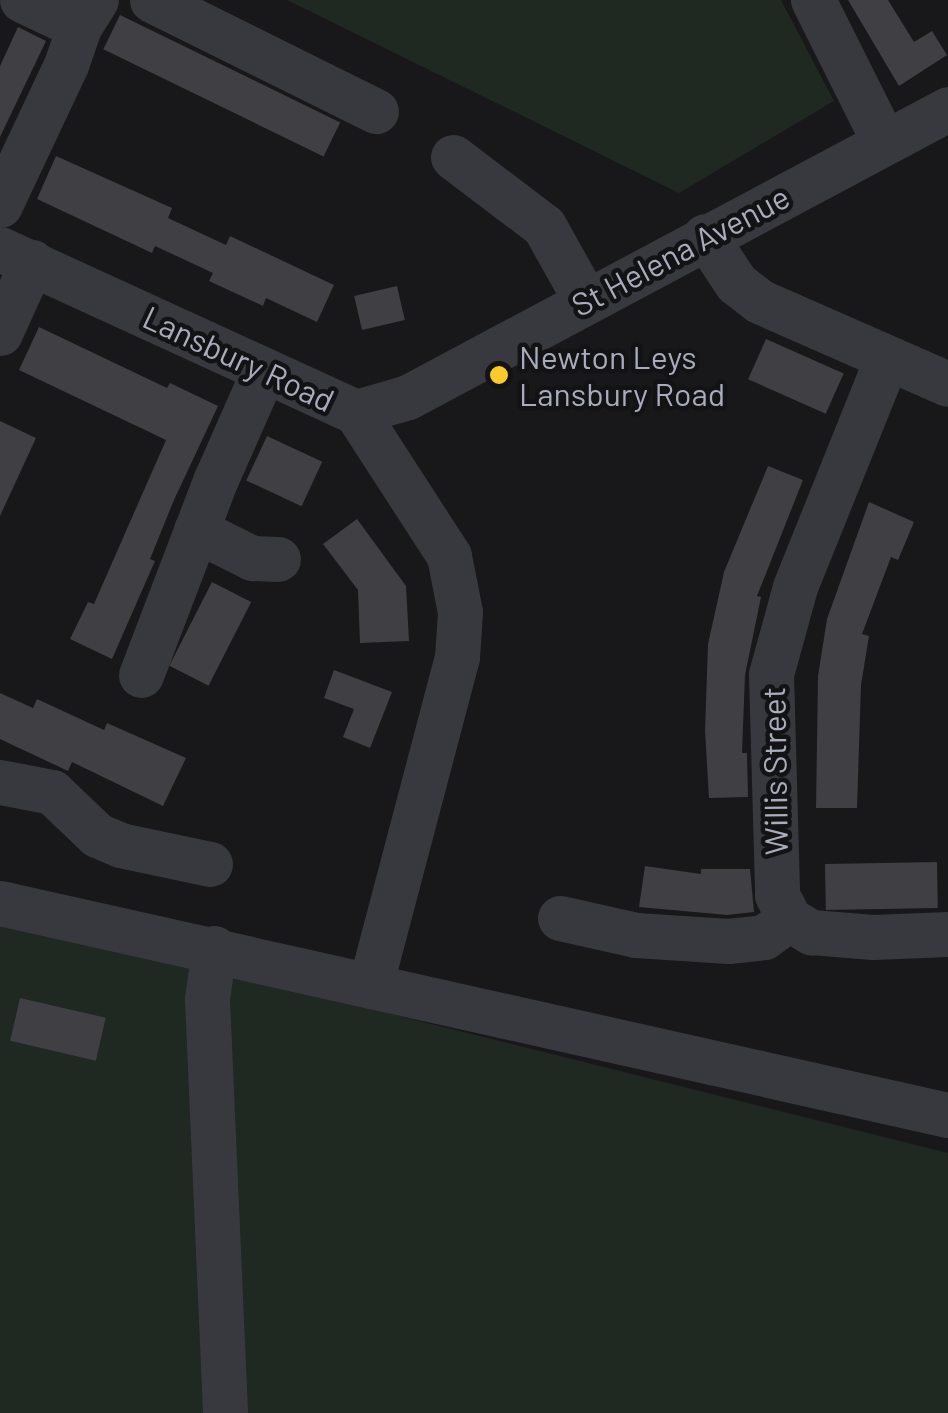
<!DOCTYPE html>
<html>
<head>
<meta charset="utf-8">
<style>
	body { margin:0 }
	#map { position:relative; width:948px; height:1413px; overflow:hidden; background:#18171a; font-family:Barlow,sans-serif }
	div>[style] { position:absolute }
	[style*='--x'] { left:calc(var(--x)*1px); top:calc(var(--y)*1px); width:calc(var(--w)*1px); rotate:calc(var(--a)*1deg) }
	.green>* { inset:0; background:#1f2821 }
	.building>* { inset:0; background:#3f3f44; transform-origin:0 0 }
	.minor>* { height:45px; margin:-22.5px; padding:0 22.5px; transform-origin:22.5px; border-radius:22.5px; background:#38393f }
	.dots>* { width:28px; height:28px; translate:-50% -50%; box-sizing:border-box; border:5px solid #131215; border-radius:50% }
	span { translate:-50% -50%; white-space:nowrap; text-align:center; line-height:1.15; -webkit-text-stroke:9px #131215; paint-order:stroke }
	.street-label { font-size:32px; color:#a9acba }
	.poi-label { font-size:32px; color:#a9acba }
	.left { translate:0 -50%; text-align:left }
</style>
</head>
<body>
<div id="map">
	<div class="green">
		<i style="clip-path:polygon(287px 0,781px 0,834px 101px,679px 193px)"></i>
		<i style="clip-path:polygon(0 923px,47px 928px,948px 1153px,948px 1413px,0 1413px)"></i>
	</div>
	<div class="building">
		<i style="clip-path:polygon(848px 0,888px 0,914px 42px,932px 31px,947px 55px,899px 86px)"></i>
		<i style="left:120px;top:15px;width:245px;height:38px;rotate:26deg"></i>
		<i style="clip-path:polygon(18px 27px,46px 41px,0 137px,0 66px)"></i>
		<i style="clip-path:polygon(56px 156px,172px 208px,168px 218px,226px 245px,230px 236px,334px 285px,317px 322px,266px 298px,263px 306px,209px 281px,213px 273px,155px 246px,152px 253px,37px 199px)"></i>
		<i style="left:397px;top:286px;width:35px;height:44px;rotate:77deg"></i>
		<i style="clip-path:polygon(39px 327px,167px 388px,170px 383px,218px 406px,174px 500px,150px 559px,155px 561px,112px 659px,70px 639px,88px 602px,94px 604px,166px 440px,19px 370px)"></i>
		<i style="left:766px;top:339px;width:85px;height:44px;rotate:24deg"></i>
		<i style="clip-path:polygon(0 421px,36px 438px,0 516px)"></i>
		<i style="left:267px;top:436px;width:61px;height:49px;rotate:25deg"></i>
		<i style="clip-path:polygon(768px 466px,803px 480px,757px 596px,761px 597px,745px 675px,742px 753px,747px 753px,748px 797px,709px 798px,705px 731px,708px 644px,724px 572px)"></i>
		<i style="clip-path:polygon(869px 502px,914px 522px,898px 560px,891px 557px,862px 634px,869px 636px,861px 685px,857px 808px,816px 808px,818px 676px,827px 619px)"></i>
		<i style="clip-path:polygon(357px 519px,406px 586px,409px 641px,360px 643px,358px 590px,323px 544px)"></i>
		<i style="left:212px;top:582px;width:44px;height:94px;rotate:27deg"></i>
		<i style="clip-path:polygon(334px 670px,392px 692px,370px 748px,343px 737px,354px 709px,324px 698px)"></i>
		<i style="clip-path:polygon(0 693px,33px 708px,37px 699px,104px 730px,107px 723px,186px 758px,163px 806px,72px 762px,68px 771px,0 739px)"></i>
		<i style="left:937px;top:862px;width:46px;height:112px;rotate:89deg"></i>
		<i style="clip-path:polygon(645px 866px,701px 874px,701px 869px,750px 869px,754px 912px,727px 915px,639px 907px)"></i>
		<i style="left:20px;top:998px;width:88px;height:44px;rotate:13deg"></i>
	</div>
	<div class="minor">
		<i style="--x:22;--y:0;--w:63;--a:25.3"></i>
		<i style="--x:152;--y:0;--w:250;--a:26.4"></i>
		<i style="--x:813;--y:0;--w:159;--a:63.4"></i>
		<i style="--x:453;--y:157;--w:114;--a:37.2"></i>
		<i style="--x:544;--y:226;--w:86;--a:60.8"></i>
		<i style="--x:0;--y:205;--w:155;--a:-64.8"></i>
		<i style="--x:66;--y:65;--w:40;--a:-71.1"></i>
		<i style="--x:79;--y:27;--w:32;--a:-58"></i>
		<i style="--x:705;--y:236;--w:56;--a:56.6"></i>
		<i style="--x:736;--y:283;--w:29;--a:38"></i>
		<i style="--x:759;--y:301;--w:206;--a:23.7"></i>
		<i style="--x:0;--y:249;--w:392;--a:24.6"></i>
		<i style="--x:356;--y:412;--w:171;--a:57.1"></i>
		<i style="--x:449;--y:556;--w:57;--a:78.9"></i>
		<i style="--x:460;--y:612;--w:45;--a:93.8"></i>
		<i style="--x:457;--y:657;--w:340;--a:104.8"></i>
		<i style="--x:0;--y:333;--w:78;--a:-65.7"></i>
		<i style="--x:887;--y:358;--w:247;--a:111.9"></i>
		<i style="--x:795;--y:587;--w:90;--a:105.4"></i>
		<i style="--x:771;--y:674;--w:221;--a:88.4"></i>
		<i style="--x:777;--y:895;--w:27;--a:63"></i>
		<i style="--x:789;--y:919;--w:26;--a:31"></i>
		<i style="--x:811;--y:932;--w:62;--a:4.6"></i>
		<i style="--x:873;--y:937;--w:75;--a:-2.3"></i>
		<i style="--x:356;--y:412;--w:54;--a:-16.1"></i>
		<i style="--x:408;--y:397;--w:612;--a:-28.07"></i>
		<i style="--x:196;--y:530;--w:63;--a:26.6"></i>
		<i style="--x:252;--y:558;--w:26;--a:2"></i>
		<i style="--x:141;--y:675;--w:210;--a:-69.1"></i>
		<i style="--x:216;--y:479;--w:119;--a:-66.2"></i>
		<i style="--x:0;--y:782;--w:53;--a:10.9"></i>
		<i style="--x:52;--y:792;--w:62;--a:43.7"></i>
		<i style="--x:97;--y:835;--w:25;--a:23"></i>
		<i style="--x:120;--y:845;--w:92;--a:11.9"></i>
		<i style="--x:0;--y:903;--w:971;--a:12.61"></i>
		<i style="--x:560;--y:918;--w:78;--a:12.6"></i>
		<i style="--x:636;--y:935;--w:92;--a:3.7"></i>
		<i style="--x:728;--y:941;--w:36;--a:-6"></i>
		<i style="--x:764;--y:937;--w:31;--a:-36"></i>
		<i style="--x:214;--y:948;--w:51;--a:97.8"></i>
		<i style="--x:207;--y:999;--w:414;--a:87.5"></i>
	</div>
	<div class="dots">
		<i style="left:499px;top:375px;background:#feca2b"></i>
	</div>
	<div class="street-label">
		<span style="left:680px;top:250px;rotate:-28deg">St Helena Avenue</span>
		<span style="left:239px;top:358px;rotate:25deg">Lansbury Road</span>
		<span style="left:774px;top:771px;rotate:-91deg">Willis Street</span>
	</div>
	<div class="poi-label">
		<span class="left" style="left:519px;top:375px">Newton Leys<br>Lansbury Road</span>
	</div>
</div>
</body>
</html>
